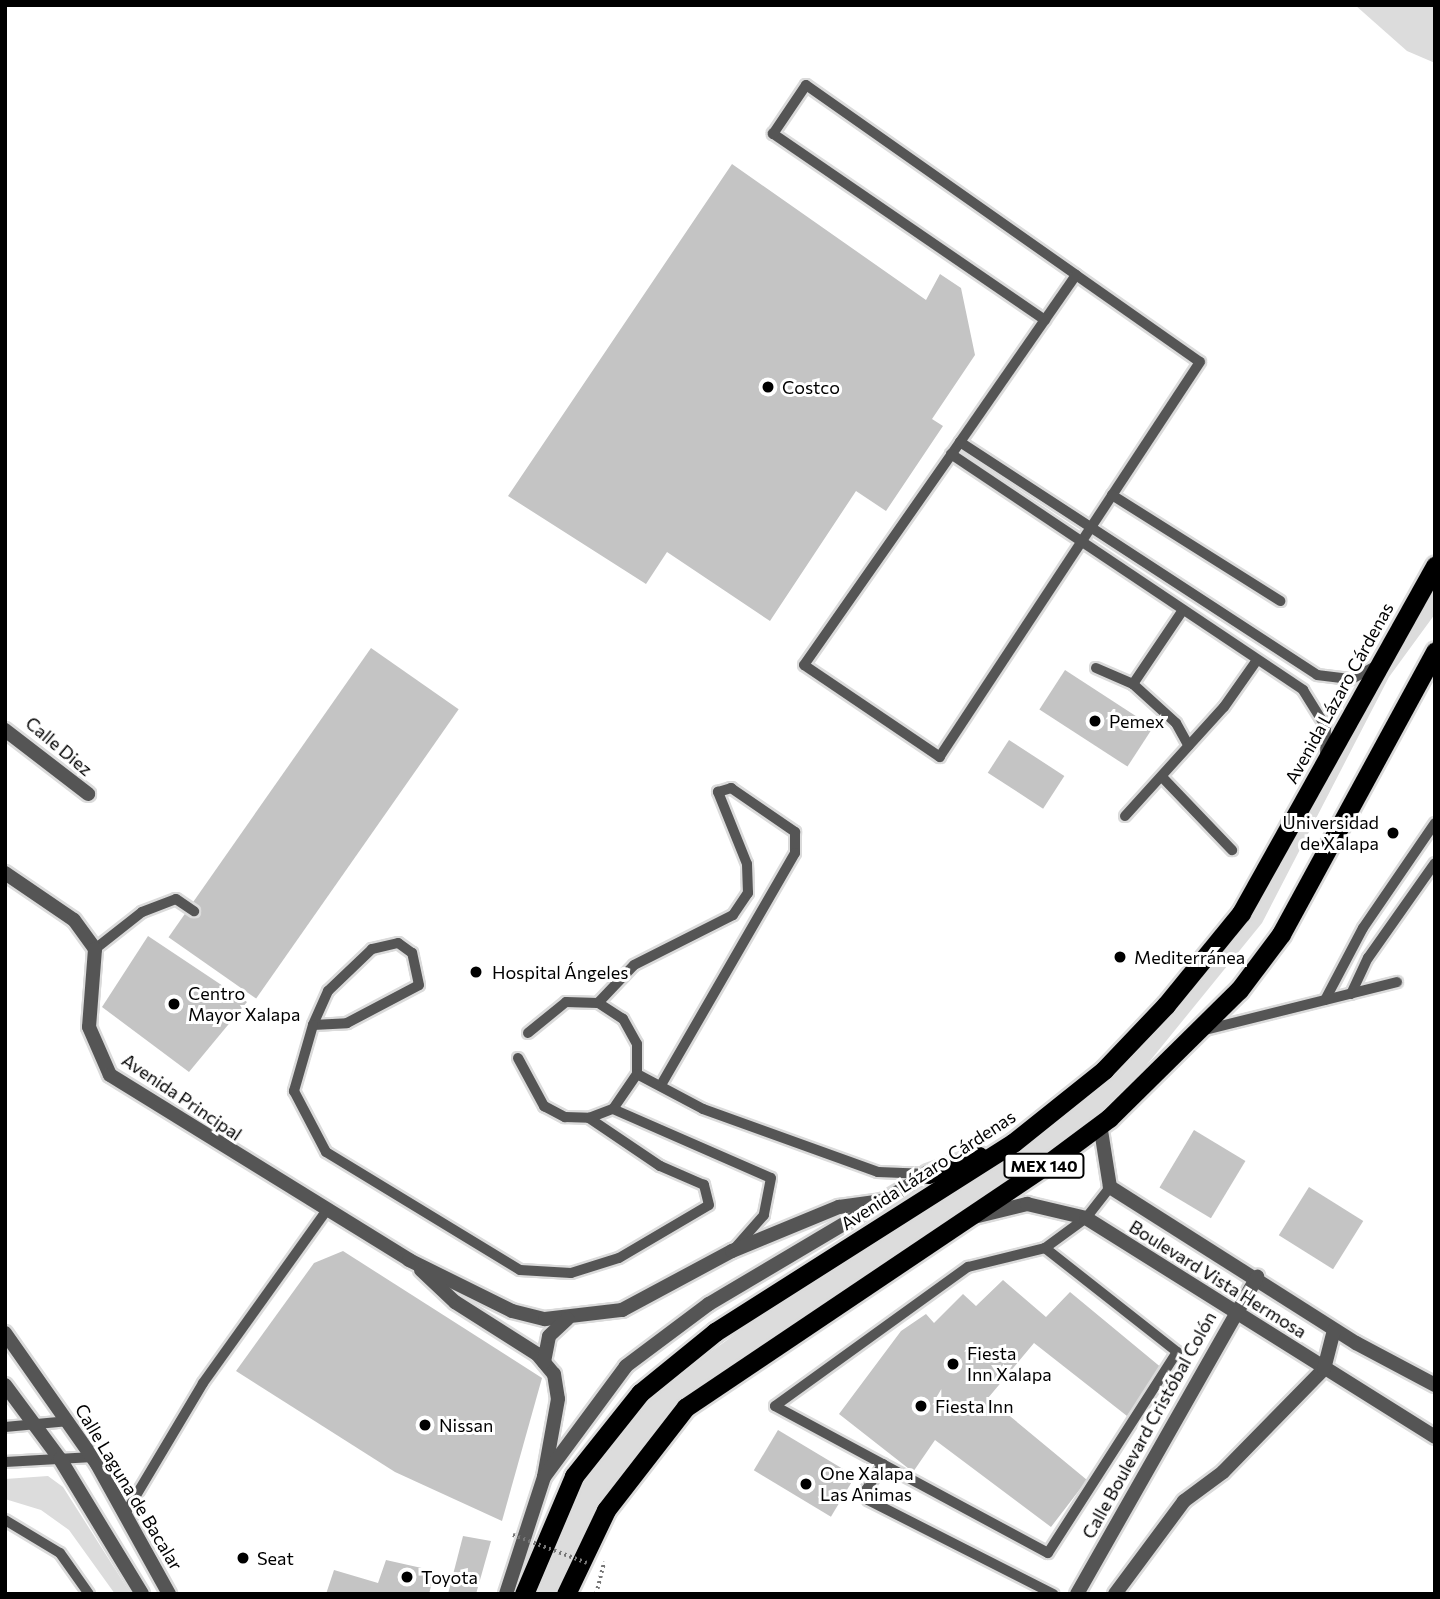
<!DOCTYPE html>
<html>
<head>
<meta charset="utf-8">
<style>
	body { margin:0 }
	#map { position:relative; width:1440px; height:1599px; overflow:hidden; background:#fff; font-family:Commissioner,sans-serif }
	div>[style] { position:absolute }
	[style*='--x'] { left:calc(var(--x)*1px); top:calc(var(--y)*1px); width:calc(var(--w)*1px); rotate:calc(var(--a)*1deg) }
	.green>* { inset:0; background:#dcdcdc }
	.building>* { inset:0; background:#c4c4c4; transform-origin:0 0 }
	.path>* { height:3.5px; margin-top:-1.75px; transform-origin:0; background:repeating-linear-gradient(90deg,#777 0 2px,transparent 0 5.5px) }
	.roads { filter:drop-shadow(2px 0 #dbdbdb) drop-shadow(-2px 0 #dbdbdb) drop-shadow(0 2px #dbdbdb) drop-shadow(0 -2px #dbdbdb) }
	.service>* { height:10px; margin:-5px; padding:0 5px; transform-origin:5px; border-radius:5px; background:#555 }
	.minor>* { height:14px; margin:-7px; padding:0 7px; transform-origin:7px; border-radius:7px; background:#555 }
	.tertiary>* { height:14px; margin:-7px; padding:0 7px; transform-origin:7px; border-radius:7px; background:#555 }
	.trunk>* { height:19px; margin:-9.5px; padding:0 9.5px; transform-origin:9.5px; border-radius:9.5px; background:#000 }
	.path-bridge>* { height:3.5px; margin-top:-1.75px; transform-origin:0; background:repeating-linear-gradient(90deg,#777 0 2px,transparent 0 5.5px) }
	.dots>* { width:19px; height:19px; translate:-50% -50%; box-sizing:border-box; border:4px solid #fff; border-radius:50% }
	span { translate:-50% -50%; white-space:nowrap; text-align:center; line-height:1.15; -webkit-text-stroke:6px #fff; paint-order:stroke }
	.shield-label span { padding:2px 5px; background:#fff; border:2px solid; border-radius:5px; -webkit-text-stroke-width:0 }
	.shield-label { font-size:16px; color:#000; font-weight:700 }
	.poi-label { font-size:18px; color:#000 }
	.left { translate:0 -50%; text-align:left }
	.right { translate:-100% -50%; text-align:right }
	.street-label { font-size:18px; color:#000 }
	.frame { position:absolute; inset:0; border:7px solid #000; pointer-events:none }
</style>
</head>
<body>
<div id="map">
	<div class="green">
		<i style="clip-path:polygon(1355px 5px,1435px 5px,1435px 63px,1407px 51px)"></i>
		<i style="clip-path:polygon(1435px 587px,1435px 614px,1389px 677px,1262px 923px,1106px 1115px,679px 1404px,604px 1498px,576px 1550px,562px 1594px,537px 1594px,580px 1480px,647px 1398px,774px 1306px,1017px 1146px,1246px 918px,1378px 668px)"></i>
		<i style="clip-path:polygon(48px 1476px,63px 1487px,131px 1594px,115px 1594px,69px 1530px,41px 1510px,5px 1499px,5px 1479px)"></i>
	</div>
	<div class="building">
		<i style="clip-path:polygon(732px 164px,926px 300px,940px 274px,961px 288px,975px 355px,932px 419px,943px 426px,886px 511px,856px 491px,770px 621px,667px 552px,646px 584px,508px 496px)"></i>
		<i style="left:371px;top:648px;width:107px;height:353px;rotate:35deg"></i>
		<i style="left:1065px;top:670px;width:105px;height:47px;rotate:33deg"></i>
		<i style="left:1009px;top:740px;width:66px;height:39px;rotate:33deg"></i>
		<i style="clip-path:polygon(148px 936px,247px 1002px,189px 1072px,102px 1007px)"></i>
		<i style="left:1194px;top:1130px;width:60px;height:67px;rotate:31deg"></i>
		<i style="left:1309px;top:1187px;width:64px;height:57px;rotate:32deg"></i>
		<i style="clip-path:polygon(343px 1251px,542px 1378px,502px 1521px,395px 1472px,236px 1371px,314px 1263px)"></i>
		<i style="clip-path:polygon(1003px 1280px,1046px 1317px,1070px 1292px,1163px 1369px,1127px 1416px,1034px 1343px,988px 1398px,1087px 1480px,1051px 1527px,935px 1440px,913px 1472px,839px 1414px,901px 1331px,926px 1314px,934px 1323px,963px 1294px,976px 1306px)"></i>
		<i style="left:778px;top:1430px;width:90px;height:47px;rotate:31deg"></i>
		<i style="clip-path:polygon(463px 1536px,491px 1541px,476px 1594px,448px 1594px)"></i>
		<i style="clip-path:polygon(386px 1560px,435px 1571px,429px 1594px,326px 1594px,334px 1570px,378px 1583px)"></i>
	</div>
	<div class="path">
		<i style="--x:596;--y:1594;--w:33;--a:-76"></i>
	</div>
	<div class="roads">
		<div class="service">
			<i style="--x:1045;--y:320;--w:330;--a:-145.6"></i>
			<i style="--x:773;--y:134;--w:59;--a:-56"></i>
			<i style="--x:806;--y:85;--w:330;--a:35.1"></i>
			<i style="--x:1076;--y:275;--w:151;--a:35.1"></i>
			<i style="--x:1200;--y:362;--w:473;--a:123.4"></i>
			<i style="--x:940;--y:757;--w:164;--a:-145.9"></i>
			<i style="--x:804;--y:665;--w:272;--a:-55"></i>
			<i style="--x:960;--y:442;--w:203;--a:-55.2"></i>
			<i style="--x:960;--y:442;--w:426;--a:33.1"></i>
			<i style="--x:1317;--y:675;--w:35;--a:7"></i>
			<i style="--x:1352;--y:679;--w:25;--a:-29"></i>
			<i style="--x:951;--y:454;--w:424;--a:33.8"></i>
			<i style="--x:1303;--y:690;--w:44;--a:58.1"></i>
			<i style="--x:1326;--y:727;--w:27;--a:92"></i>
			<i style="--x:1112;--y:495;--w:199;--a:32.2"></i>
			<i style="--x:1096;--y:668;--w:40;--a:23.4"></i>
			<i style="--x:1133;--y:684;--w:58;--a:42.2"></i>
			<i style="--x:1176;--y:723;--w:26;--a:61"></i>
			<i style="--x:1133;--y:684;--w:89;--a:-56"></i>
			<i style="--x:1163;--y:778;--w:100;--a:46.2"></i>
			<i style="--x:1125;--y:816;--w:147;--a:-47.8"></i>
			<i style="--x:1224;--y:707;--w:57;--a:-54.9"></i>
			<i style="--x:95;--y:949;--w:60;--a:-38.2"></i>
			<i style="--x:142;--y:912;--w:36;--a:-21"></i>
			<i style="--x:176;--y:899;--w:22;--a:34"></i>
			<i style="--x:1351;--y:994;--w:40;--a:-65"></i>
			<i style="--x:1368;--y:958;--w:116;--a:-54.8"></i>
			<i style="--x:1325;--y:1000;--w:81;--a:-62.2"></i>
			<i style="--x:1363;--y:928;--w:127;--a:-55.6"></i>
			<i style="--x:598;--y:1003;--w:52;--a:-46.5"></i>
			<i style="--x:634;--y:965;--w:111;--a:-26.8"></i>
			<i style="--x:733;--y:915;--w:27;--a:-56"></i>
			<i style="--x:748;--y:893;--w:29;--a:-92"></i>
			<i style="--x:747;--y:864;--w:78;--a:-111.9"></i>
			<i style="--x:718;--y:792;--w:14;--a:-17"></i>
			<i style="--x:731;--y:788;--w:78;--a:34.5"></i>
			<i style="--x:795;--y:832;--w:21;--a:90"></i>
			<i style="--x:795;--y:853;--w:268;--a:120"></i>
			<i style="--x:313;--y:1025;--w:34;--a:-3"></i>
			<i style="--x:347;--y:1023;--w:81;--a:-27.8"></i>
			<i style="--x:419;--y:985;--w:33;--a:-102"></i>
			<i style="--x:412;--y:953;--w:17;--a:-144"></i>
			<i style="--x:398;--y:943;--w:27;--a:167"></i>
			<i style="--x:372;--y:949;--w:61;--a:136.3"></i>
			<i style="--x:328;--y:991;--w:37;--a:114"></i>
			<i style="--x:313;--y:1025;--w:69;--a:106.1"></i>
			<i style="--x:294;--y:1091;--w:69;--a:62.3"></i>
			<i style="--x:326;--y:1152;--w:227;--a:31.3"></i>
			<i style="--x:520;--y:1270;--w:51;--a:3.4"></i>
			<i style="--x:571;--y:1273;--w:50;--a:-17.4"></i>
			<i style="--x:619;--y:1258;--w:104;--a:-30.5"></i>
			<i style="--x:709;--y:1205;--w:21;--a:-104"></i>
			<i style="--x:704;--y:1185;--w:48;--a:-156.6"></i>
			<i style="--x:660;--y:1166;--w:86;--a:-145.9"></i>
			<i style="--x:1201;--y:1031;--w:202;--a:-14"></i>
			<i style="--x:518;--y:1058;--w:55;--a:61.6"></i>
			<i style="--x:544;--y:1106;--w:24;--a:28"></i>
			<i style="--x:565;--y:1117;--w:24;--a:2"></i>
			<i style="--x:589;--y:1118;--w:26;--a:-21"></i>
			<i style="--x:613;--y:1109;--w:42;--a:-55.6"></i>
			<i style="--x:637;--y:1074;--w:30;--a:-90"></i>
			<i style="--x:637;--y:1044;--w:29;--a:-119"></i>
			<i style="--x:623;--y:1019;--w:30;--a:-147"></i>
			<i style="--x:598;--y:1003;--w:32;--a:-178"></i>
			<i style="--x:566;--y:1002;--w:49;--a:140.8"></i>
			<i style="--x:637;--y:1074;--w:75;--a:27.9"></i>
			<i style="--x:703;--y:1109;--w:186;--a:19.8"></i>
			<i style="--x:878;--y:1172;--w:50;--a:2.3"></i>
			<i style="--x:613;--y:1109;--w:172;--a:23.6"></i>
			<i style="--x:771;--y:1178;--w:38;--a:101"></i>
			<i style="--x:764;--y:1215;--w:44;--a:131.3"></i>
			<i style="--x:1045;--y:1248;--w:168;--a:38.2"></i>
			<i style="--x:1177;--y:1352;--w:239;--a:122.7"></i>
			<i style="--x:1048;--y:1553;--w:310;--a:-151.7"></i>
			<i style="--x:775;--y:1406;--w:238;--a:-35.8"></i>
			<i style="--x:968;--y:1267;--w:79;--a:-13.9"></i>
			<i style="--x:1045;--y:1248;--w:51;--a:-36.2"></i>
			<i style="--x:1086;--y:1218;--w:39;--a:-52"></i>
			<i style="--x:5;--y:1427;--w:64;--a:-5.4"></i>
			<i style="--x:5;--y:1462;--w:88;--a:-3.3"></i>
			<i style="--x:883;--y:1464;--w:31;--a:123"></i>
			<i style="--x:866;--y:1490;--w:10;--a:79"></i>
			<i style="--x:868;--y:1500;--w:208;--a:26.9"></i>
			<i style="--x:125;--y:1514;--w:152;--a:-59.2"></i>
			<i style="--x:203;--y:1383;--w:211;--a:-54.4"></i>
			<i style="--x:5;--y:1520;--w:64;--a:31"></i>
			<i style="--x:60;--y:1553;--w:50;--a:54.7"></i>
		</div>
		<div class="minor">
			<i style="--x:5;--y:730;--w:105;--a:37.6"></i>
			<i style="--x:5;--y:873;--w:83;--a:34.3"></i>
			<i style="--x:74;--y:920;--w:36;--a:54"></i>
			<i style="--x:95;--y:949;--w:78;--a:94.4"></i>
			<i style="--x:89;--y:1027;--w:52;--a:66.4"></i>
			<i style="--x:110;--y:1075;--w:352;--a:31.7"></i>
			<i style="--x:409;--y:1260;--w:115;--a:26.3"></i>
			<i style="--x:512;--y:1311;--w:34;--a:14"></i>
			<i style="--x:545;--y:1319;--w:78;--a:-6.7"></i>
			<i style="--x:622;--y:1310;--w:125;--a:-28.2"></i>
			<i style="--x:732;--y:1251;--w:116;--a:-22.4"></i>
			<i style="--x:839;--y:1207;--w:44;--a:-7.8"></i>
			<i style="--x:421;--y:1270;--w:47;--a:43.3"></i>
			<i style="--x:455;--y:1302;--w:97;--a:32.4"></i>
			<i style="--x:537;--y:1354;--w:26;--a:50"></i>
			<i style="--x:554;--y:1374;--w:25;--a:81"></i>
			<i style="--x:558;--y:1399;--w:79;--a:100.2"></i>
			<i style="--x:5;--y:1333;--w:160;--a:54.9"></i>
			<i style="--x:97;--y:1464;--w:149;--a:61"></i>
			<i style="--x:544;--y:1362;--w:26;--a:-79"></i>
			<i style="--x:549;--y:1336;--w:25;--a:-43"></i>
			<i style="--x:5;--y:1385;--w:92;--a:53.4"></i>
			<i style="--x:60;--y:1459;--w:158;--a:58.7"></i>
		</div>
		<div class="tertiary">
			<i style="--x:1100;--y:1124;--w:64;--a:81"></i>
			<i style="--x:1110;--y:1187;--w:291;--a:32.4"></i>
			<i style="--x:1356;--y:1343;--w:89;--a:28"></i>
			<i style="--x:974;--y:1217;--w:55;--a:-13.8"></i>
			<i style="--x:1027;--y:1204;--w:61;--a:13.3"></i>
			<i style="--x:1086;--y:1218;--w:412;--a:32.1"></i>
			<i style="--x:506;--y:1594;--w:123;--a:-72"></i>
			<i style="--x:544;--y:1477;--w:138;--a:-53.5"></i>
			<i style="--x:626;--y:1366;--w:104;--a:-36.8"></i>
			<i style="--x:709;--y:1304;--w:255;--a:-30.7"></i>
			<i style="--x:1077;--y:1594;--w:365;--a:-60.4"></i>
			<i style="--x:1115;--y:1594;--w:116;--a:-53.4"></i>
			<i style="--x:1184;--y:1501;--w:49;--a:-36.6"></i>
			<i style="--x:1223;--y:1472;--w:144;--a:-45.6"></i>
			<i style="--x:1324;--y:1369;--w:40;--a:-75.6"></i>
		</div>
		<div class="trunk">
			<i style="--x:928;--y:1174;--w:54;--a:-19.4"></i>
			<i style="--x:524;--y:1594;--w:128;--a:-67"></i>
			<i style="--x:574;--y:1476;--w:106;--a:-51.5"></i>
			<i style="--x:640;--y:1393;--w:97;--a:-39.1"></i>
			<i style="--x:715;--y:1332;--w:353;--a:-32.4"></i>
			<i style="--x:1013;--y:1143;--w:117;--a:-38.7"></i>
			<i style="--x:1104;--y:1070;--w:90;--a:-46.4"></i>
			<i style="--x:1166;--y:1005;--w:119;--a:-50.8"></i>
			<i style="--x:1241;--y:913;--w:398;--a:-60.8"></i>
			<i style="--x:566;--y:1594;--w:93;--a:-64.5"></i>
			<i style="--x:606;--y:1510;--w:130;--a:-52.2"></i>
			<i style="--x:686;--y:1407;--w:434;--a:-33.9"></i>
			<i style="--x:1046;--y:1165;--w:79;--a:-36.7"></i>
			<i style="--x:1109;--y:1118;--w:182;--a:-44.6"></i>
			<i style="--x:1239;--y:990;--w:70;--a:-53.1"></i>
			<i style="--x:1281;--y:934;--w:322;--a:-61.4"></i>
		</div>
	</div>
	<div class="path-bridge">
		<i style="--x:513;--y:1535;--w:79;--a:20.7"></i>
	</div>
	<div class="dots">
		<i style="left:768px;top:387px;background:#000"></i>
		<i style="left:1095px;top:721px;background:#000"></i>
		<i style="left:1393px;top:833px;background:#000"></i>
		<i style="left:1120px;top:957px;background:#000"></i>
		<i style="left:476px;top:972px;background:#000"></i>
		<i style="left:174px;top:1004px;background:#000"></i>
		<i style="left:953px;top:1364px;background:#000"></i>
		<i style="left:921px;top:1406px;background:#000"></i>
		<i style="left:425px;top:1425px;background:#000"></i>
		<i style="left:806px;top:1484px;background:#000"></i>
		<i style="left:243px;top:1558px;background:#000"></i>
		<i style="left:407px;top:1577px;background:#000"></i>
	</div>
	<div class="shield-label">
		<span style="left:1044px;top:1166px">MEX 140</span>
	</div>
	<div class="poi-label">
		<span class="left" style="left:782px;top:387px">Costco</span>
		<span class="left" style="left:1109px;top:721px">Pemex</span>
		<span class="right" style="left:1379px;top:833px">Universidad<br>de Xalapa</span>
		<span class="left" style="left:1134px;top:957px">Mediterránea</span>
		<span class="left" style="left:492px;top:972px">Hospital Ángeles</span>
		<span class="left" style="left:188px;top:1004px">Centro<br>Mayor Xalapa</span>
		<span class="left" style="left:967px;top:1364px">Fiesta<br>Inn Xalapa</span>
		<span class="left" style="left:935px;top:1406px">Fiesta Inn</span>
		<span class="left" style="left:439px;top:1425px">Nissan</span>
		<span class="left" style="left:820px;top:1484px">One Xalapa<br>Las Animas</span>
		<span class="left" style="left:257px;top:1558px">Seat</span>
		<span class="left" style="left:421px;top:1577px">Toyota</span>
	</div>
	<div class="street-label">
		<span style="left:1339px;top:693px;rotate:-61deg">Avenida Lázaro Cárdenas</span>
		<span style="left:59px;top:746px;rotate:40deg">Calle Diez</span>
		<span style="left:182px;top:1097px;rotate:34deg">Avenida Principal</span>
		<span style="left:928px;top:1170px;rotate:-33deg">Avenida Lázaro Cárdenas</span>
		<span style="left:1218px;top:1279px;rotate:32deg">Boulevard Vista Hermosa</span>
		<span style="left:1149px;top:1425px;rotate:-61deg">Calle Boulevard Cristóbal Colón</span>
		<span style="left:129px;top:1487px;rotate:59deg">Calle Laguna de Bacalar</span>
	</div>
	<div class="frame"></div>
</div>
</body>
</html>
